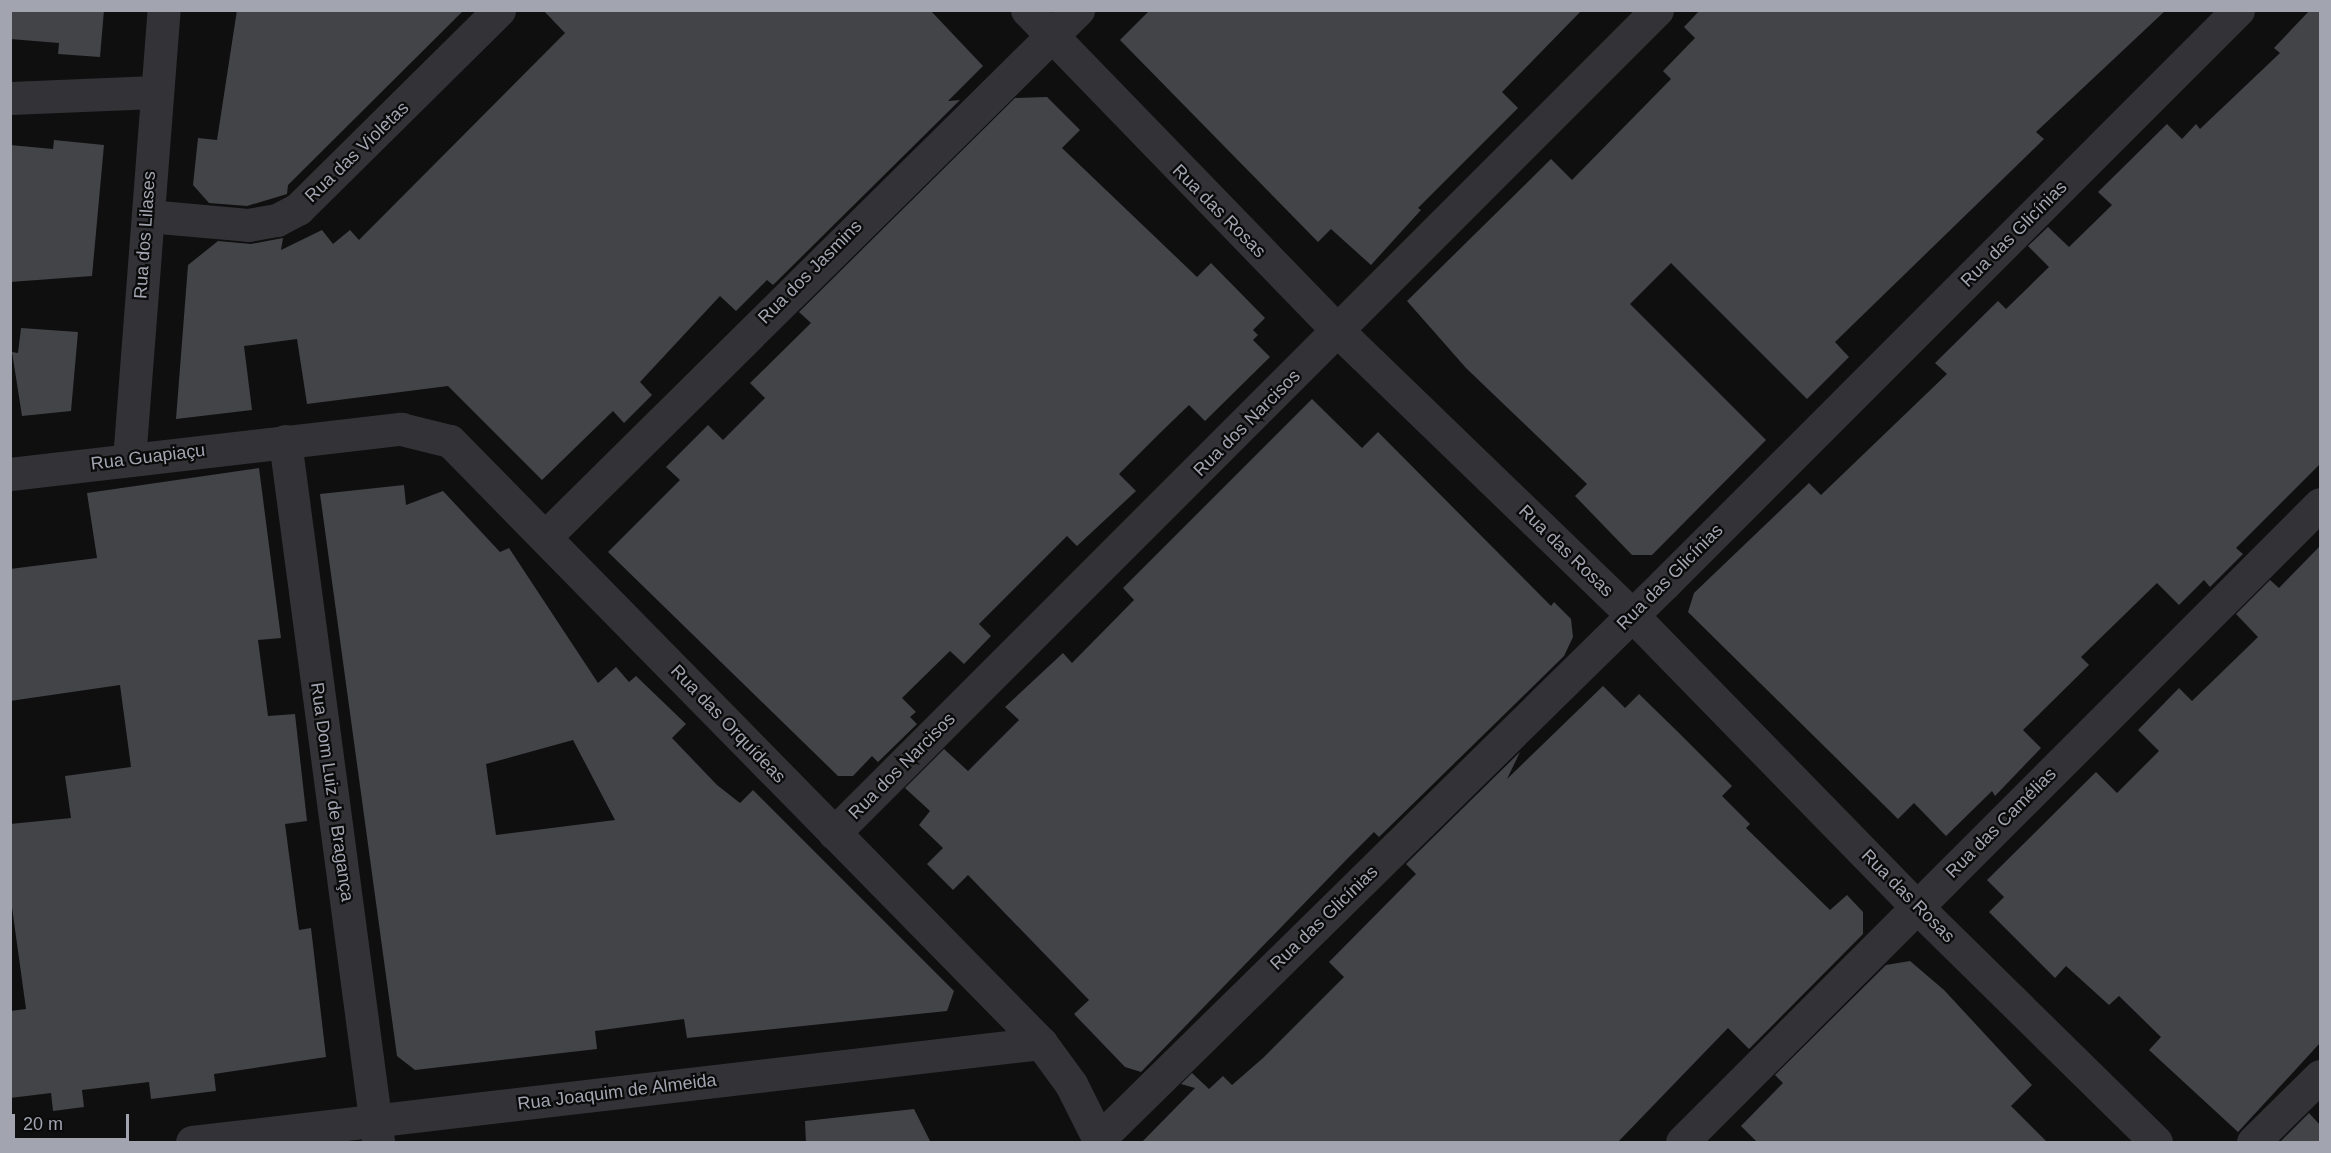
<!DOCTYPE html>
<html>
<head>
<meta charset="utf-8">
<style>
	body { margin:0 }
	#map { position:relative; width:2331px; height:1153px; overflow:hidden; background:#0f0f10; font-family:Helvetica,sans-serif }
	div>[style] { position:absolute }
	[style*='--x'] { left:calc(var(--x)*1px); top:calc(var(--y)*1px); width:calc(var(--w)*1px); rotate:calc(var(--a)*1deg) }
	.building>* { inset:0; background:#434448 }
	.minor>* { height:33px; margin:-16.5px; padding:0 16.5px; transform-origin:16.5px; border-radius:16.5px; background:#333337 }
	span { translate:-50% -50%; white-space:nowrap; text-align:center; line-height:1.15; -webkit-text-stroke:4.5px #0a0a0b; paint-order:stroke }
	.street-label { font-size:18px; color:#a2a5b0 }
	.frame { position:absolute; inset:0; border:12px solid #a2a5b0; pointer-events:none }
	.scale { position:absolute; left:12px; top:1114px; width:117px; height:27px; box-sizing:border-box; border:3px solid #a2a5b0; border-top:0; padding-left:8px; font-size:18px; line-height:21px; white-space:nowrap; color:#a2a5b0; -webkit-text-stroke:4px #0a0a0b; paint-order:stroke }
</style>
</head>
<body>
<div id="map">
	<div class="building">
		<i style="clip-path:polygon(10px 10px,104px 10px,100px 57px,58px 54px,59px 43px,10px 39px)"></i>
		<i style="clip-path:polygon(237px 10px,464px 10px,288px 185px,287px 194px,247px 206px,209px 203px,193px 185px,198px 138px,217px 140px)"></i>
		<i style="clip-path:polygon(543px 10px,930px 10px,983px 66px,948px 101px,960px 100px,773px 285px,767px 280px,736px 311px,720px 296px,640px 382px,652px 395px,624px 423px,613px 411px,542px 480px,448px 386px,307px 404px,297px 339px,244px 346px,252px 410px,176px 419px,188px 265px,218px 241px,251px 244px,283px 238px,281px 250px,322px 230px,333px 244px,350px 230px,359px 240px,565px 33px)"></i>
		<i style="clip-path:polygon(1150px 10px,1582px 10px,1502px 92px,1518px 108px,1418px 208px,1421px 210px,1371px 265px,1331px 229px,1318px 242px,1120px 40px)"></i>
		<i style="clip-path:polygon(1700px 10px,2166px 10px,2036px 132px,2044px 139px,1835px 342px,1849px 357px,1807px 399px,1671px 263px,1630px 304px,1766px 440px,1652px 555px,1632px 555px,1575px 496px,1587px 484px,1466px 368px,1407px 301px,1551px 159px,1572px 180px,1671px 79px,1663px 71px,1695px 38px,1684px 27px)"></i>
		<i style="clip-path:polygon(2310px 10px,2320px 10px,2320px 464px,2236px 548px,2243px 554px,2210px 587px,2204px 580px,2179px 605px,2157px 583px,2081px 657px,2089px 665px,2023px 730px,2041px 748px,1995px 796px,1992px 791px,1946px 836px,1914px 803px,1898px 819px,1688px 612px,1694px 593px,1809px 483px,1821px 495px,1947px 374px,1935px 363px,1998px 301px,2006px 309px,2049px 267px,2028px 246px,2048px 227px,2069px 247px,2112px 205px,2098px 192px,2167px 124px,2182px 139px,2196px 124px,2200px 129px,2280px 53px,2274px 48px)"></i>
		<i style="clip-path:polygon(1047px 97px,1080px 130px,1062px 148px,1197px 277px,1211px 263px,1265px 318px,1253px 330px,1258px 335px,1253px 340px,1270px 357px,1205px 421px,1189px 405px,1160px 433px,1119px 474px,1136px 491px,1077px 546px,1067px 536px,979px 624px,991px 636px,964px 664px,950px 651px,902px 698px,916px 712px,910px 717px,917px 724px,878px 762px,872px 756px,853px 776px,838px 776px,608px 552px,680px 480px,666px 467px,708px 425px,723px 440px,765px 398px,750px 383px,811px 323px,799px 312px,1015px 98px)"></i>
		<i style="clip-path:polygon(54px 140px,104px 145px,92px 276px,10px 282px,10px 145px,53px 149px)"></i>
		<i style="clip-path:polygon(21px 328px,78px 332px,71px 411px,22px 416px,12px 352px,18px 353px)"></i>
		<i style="clip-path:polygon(1312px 399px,1362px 448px,1378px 432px,1551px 606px,1554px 602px,1571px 619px,1573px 637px,1564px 656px,1379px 837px,1374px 832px,1348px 858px,1141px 1072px,1125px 1067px,1074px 1014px,1089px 1000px,968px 875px,953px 890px,927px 864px,943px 848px,919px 825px,930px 811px,905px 788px,944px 749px,968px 771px,1019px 720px,1005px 707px,1063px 653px,1072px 663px,1134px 600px,1123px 588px)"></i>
		<i style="clip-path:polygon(259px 468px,281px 638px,258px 640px,268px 716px,295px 714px,307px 821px,285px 824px,299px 930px,311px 928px,326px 1057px,214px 1074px,216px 1091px,151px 1099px,149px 1082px,82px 1090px,84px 1107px,53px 1111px,51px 1093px,10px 1098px,10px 1011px,26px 1009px,10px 893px,10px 824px,71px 818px,65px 776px,131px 767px,120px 685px,10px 701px,10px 569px,97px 558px,87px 493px)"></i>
		<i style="clip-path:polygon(evenodd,404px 485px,406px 505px,443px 491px,500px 552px,509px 548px,598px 683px,616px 667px,629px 682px,636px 676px,686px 724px,672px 738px,717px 785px,740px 803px,753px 790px,954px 991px,947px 1011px,687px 1038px,684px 1019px,595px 1031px,597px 1049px,415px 1070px,397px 1056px,320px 494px,404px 485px,573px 740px,615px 820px,496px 835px,486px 764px,573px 740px)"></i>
		<i style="clip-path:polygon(2320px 546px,2320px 1043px,2238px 1132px,2149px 1050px,2161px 1037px,2119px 996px,2109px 1005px,2066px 966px,2055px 978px,1989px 912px,2004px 897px,1987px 880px,2096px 772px,2117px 793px,2159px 751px,2138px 730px,2179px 688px,2192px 701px,2258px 637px,2236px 614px,2270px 580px,2279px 588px)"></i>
		<i style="clip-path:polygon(1603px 686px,1625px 708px,1639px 694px,1679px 733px,1732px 786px,1722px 796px,1750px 824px,1746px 828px,1830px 910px,1847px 895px,1863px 912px,1863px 934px,1749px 1049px,1728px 1028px,1617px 1143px,1141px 1143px,1195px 1088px,1181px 1084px,1192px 1073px,1209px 1089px,1223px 1076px,1232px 1085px,1263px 1058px,1344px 977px,1329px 962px,1416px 874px,1406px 864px,1520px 752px,1507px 779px)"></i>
		<i style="clip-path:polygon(1910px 961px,1944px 990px,2032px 1085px,2011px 1106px,2048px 1143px,1758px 1143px,1741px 1126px,1783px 1083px,1775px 1075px,1886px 965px)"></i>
		<i style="clip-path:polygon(914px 1109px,931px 1143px,806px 1143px,805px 1121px)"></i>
		<i style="clip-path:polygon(2309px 1113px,2320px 1125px,2320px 1143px,2279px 1143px)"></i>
	</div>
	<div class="minor">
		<i style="--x:1027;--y:10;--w:447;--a:45.9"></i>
		<i style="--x:1338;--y:331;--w:409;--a:44"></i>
		<i style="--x:1632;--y:615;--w:408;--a:45.7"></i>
		<i style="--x:1917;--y:907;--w:335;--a:44.5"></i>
		<i style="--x:10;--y:98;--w:145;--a:-2.4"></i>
		<i style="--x:148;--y:216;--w:100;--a:5.1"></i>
		<i style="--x:248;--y:225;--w:29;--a:-10"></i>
		<i style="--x:277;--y:220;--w:24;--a:-28"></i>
		<i style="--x:298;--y:209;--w:283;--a:-44.7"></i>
		<i style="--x:285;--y:441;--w:706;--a:82.43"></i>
		<i style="--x:129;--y:460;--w:451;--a:-85.6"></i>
		<i style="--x:10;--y:474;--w:394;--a:-6.6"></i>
		<i style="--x:401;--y:429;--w:50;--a:13.8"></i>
		<i style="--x:450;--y:441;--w:844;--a:45.53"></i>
		<i style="--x:1041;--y:1043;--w:51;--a:53.8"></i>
		<i style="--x:1071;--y:1084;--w:65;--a:63.4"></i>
		<i style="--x:545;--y:537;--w:750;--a:-44.68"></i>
		<i style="--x:834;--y:833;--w:1164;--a:-45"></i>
		<i style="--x:1099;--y:1139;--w:792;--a:-44.49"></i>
		<i style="--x:1664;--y:584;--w:812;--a:-45"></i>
		<i style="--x:192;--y:1142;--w:855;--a:-6.65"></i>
		<i style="--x:1682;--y:1142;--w:902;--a:-45"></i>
		<i style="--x:2253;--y:1142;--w:94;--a:-44.6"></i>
	</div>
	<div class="street-label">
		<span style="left:357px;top:152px;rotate:-44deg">Rua das Violetas</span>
		<span style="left:1219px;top:211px;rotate:45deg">Rua das Rosas</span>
		<span style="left:2014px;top:234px;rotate:-45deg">Rua das Glicínias</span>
		<span style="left:145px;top:235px;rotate:-86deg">Rua dos Lilases</span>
		<span style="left:810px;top:272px;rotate:-45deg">Rua dos Jasmins</span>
		<span style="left:1247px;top:423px;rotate:-45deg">Rua dos Narcisos</span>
		<span style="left:148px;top:457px;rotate:-7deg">Rua Guapiaçu</span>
		<span style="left:1566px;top:551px;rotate:44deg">Rua das Rosas</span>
		<span style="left:1670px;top:577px;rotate:-45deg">Rua das Glicínias</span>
		<span style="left:728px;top:724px;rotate:46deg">Rua das Orquídeas</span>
		<span style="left:902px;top:766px;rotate:-45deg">Rua dos Narcisos</span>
		<span style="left:332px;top:792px;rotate:82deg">Rua Dom Luiz de Bragança</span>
		<span style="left:2001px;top:823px;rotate:-45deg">Rua das Camélias</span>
		<span style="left:1908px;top:896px;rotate:45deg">Rua das Rosas</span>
		<span style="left:1324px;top:918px;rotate:-44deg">Rua das Glicínias</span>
		<span style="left:617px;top:1092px;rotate:-7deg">Rua Joaquim de Almeida</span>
	</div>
	<div class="frame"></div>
	<div class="scale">20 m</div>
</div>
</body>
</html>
